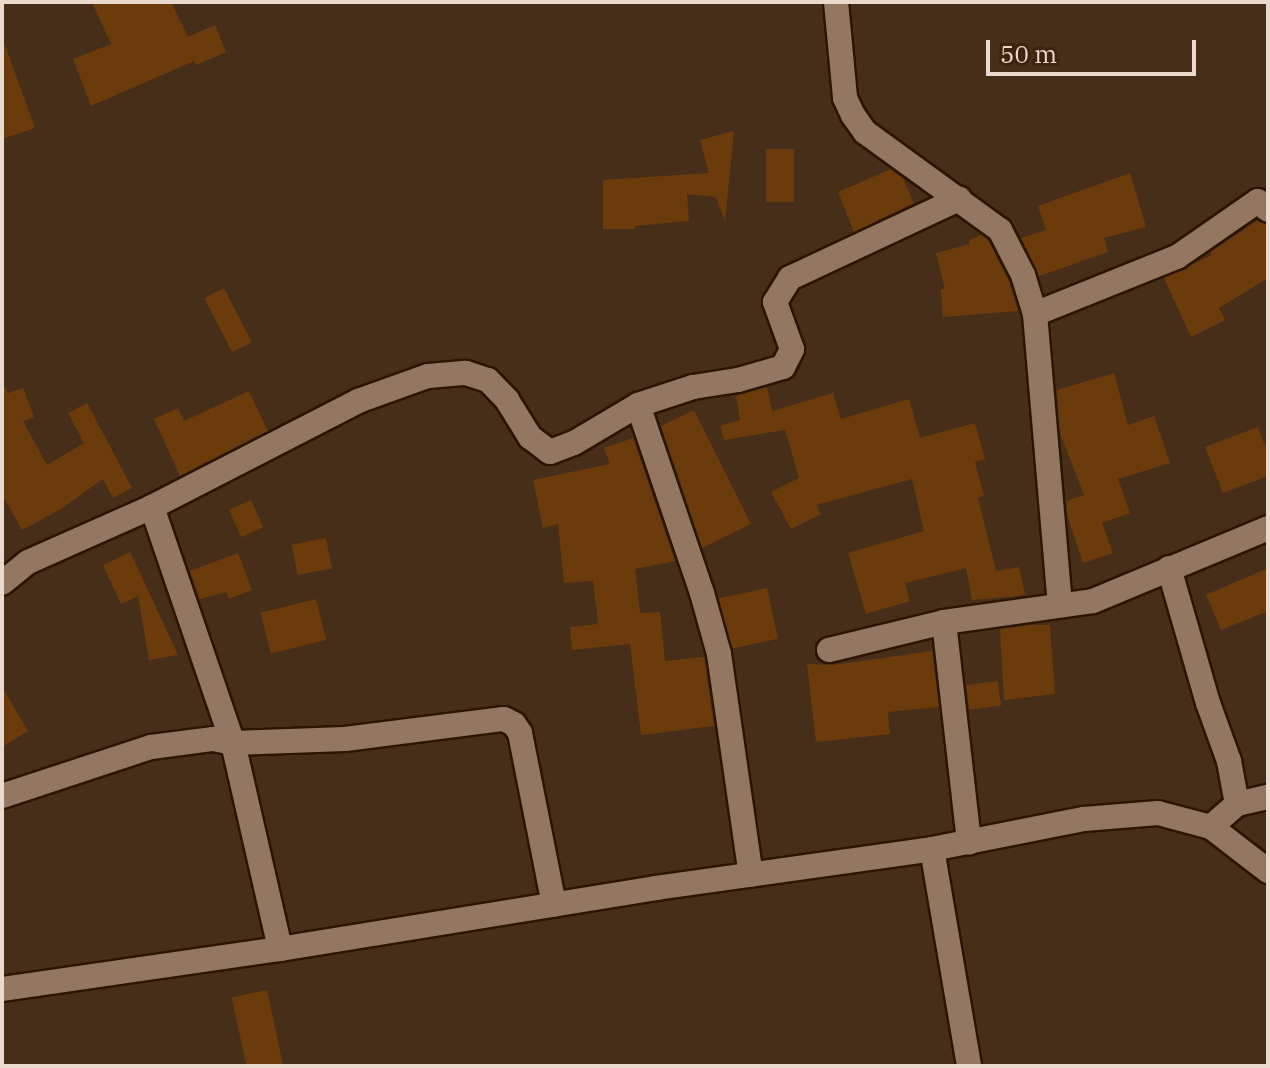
<!DOCTYPE html>
<html>
<head>
<meta charset="utf-8">
<style>
	body { margin:0 }
	#map { position:relative; width:1270px; height:1068px; overflow:hidden; background:#472e19; font-family:"IBM Plex Serif",serif }
	div>[style] { position:absolute }
	[style*='--x'] { left:calc(var(--x)*1px); top:calc(var(--y)*1px); width:calc(var(--w)*1px); rotate:calc(var(--a)*1deg) }
	.building>* { inset:0; background:#6c3b0c; transform-origin:0 0 }
	.roads { filter:drop-shadow(2px 0 #2c1502) drop-shadow(-2px 0 #2c1502) drop-shadow(0 2px #2c1502) drop-shadow(0 -2px #2c1502) }
	.minor>* { height:24px; margin:-12px; padding:0 12px; transform-origin:12px; border-radius:12px; background:#947760 }
	span { translate:-50% -50%; white-space:nowrap; text-align:center; line-height:1.15; -webkit-text-stroke:6px #3c240f; paint-order:stroke }
	.frame { position:absolute; inset:0; border:4px solid #ead9cd; pointer-events:none }
	.scale { position:absolute; left:986px; top:40px; width:210px; height:36px; box-sizing:border-box; border:4px solid #ead9cd; border-top:0; padding-left:10px; font-size:24px; line-height:28px; white-space:nowrap; color:#ead9cd; -webkit-text-stroke:6px #3c240f; paint-order:stroke }
</style>
</head>
<body>
<div id="map">
	<div class="building">
		<i style="clip-path:polygon(92px 2px,171px 2px,188px 37px,215px 25px,226px 52px,196px 65px,194px 61px,91px 106px,73px 59px,111px 44px)"></i>
		<i style="clip-path:polygon(5px 45px,35px 128px,2px 139px,2px 46px)"></i>
		<i style="clip-path:polygon(734px 131px,725px 222px,716px 197px,687px 194px,689px 221px,635px 226px,635px 229px,603px 229px,603px 180px,709px 173px,700px 140px)"></i>
		<i style="left:766px;top:149px;width:28px;height:53px"></i>
		<i style="clip-path:polygon(891px 169px,903px 178px,914px 203px,854px 232px,838px 192px)"></i>
		<i style="clip-path:polygon(1130px 173px,1146px 227px,1104px 238px,1108px 252px,1039px 276px,1021px 238px,1046px 230px,1038px 206px)"></i>
		<i style="clip-path:polygon(1257px 221px,1268px 225px,1268px 278px,1219px 308px,1225px 320px,1191px 337px,1164px 278px,1212px 255px,1210px 252px)"></i>
		<i style="clip-path:polygon(982px 235px,988px 240px,1009px 281px,1018px 311px,943px 317px,941px 289px,945px 289px,936px 253px,970px 244px,969px 240px)"></i>
		<i style="left:224px;top:288px;width:61px;height:22px;rotate:63deg"></i>
		<i style="clip-path:polygon(1114px 373px,1128px 425px,1154px 416px,1170px 463px,1118px 479px,1130px 513px,1102px 523px,1113px 553px,1083px 563px,1068px 518px,1066px 501px,1084px 495px,1060px 433px,1057px 390px)"></i>
		<i style="clip-path:polygon(2px 381px,8px 393px,23px 388px,34px 417px,23px 421px,47px 465px,84px 443px,68px 413px,87px 403px,132px 488px,113px 498px,103px 479px,61px 509px,22px 530px,2px 494px)"></i>
		<i style="clip-path:polygon(767px 387px,772px 411px,833px 393px,841px 419px,909px 399px,920px 438px,975px 423px,985px 459px,975px 462px,984px 496px,978px 497px,996px 571px,1019px 567px,1025px 595px,972px 600px,966px 568px,905px 583px,910px 601px,866px 614px,848px 553px,924px 531px,912px 479px,816px 505px,821px 514px,791px 529px,771px 492px,799px 478px,785px 430px,724px 440px,720px 426px,740px 420px,736px 396px)"></i>
		<i style="clip-path:polygon(249px 391px,268px 431px,180px 476px,154px 419px,178px 408px,184px 421px)"></i>
		<i style="clip-path:polygon(694px 410px,751px 524px,702px 548px,661px 426px)"></i>
		<i style="clip-path:polygon(1258px 427px,1268px 454px,1268px 476px,1223px 493px,1205px 447px)"></i>
		<i style="clip-path:polygon(633px 438px,675px 561px,635px 569px,640px 613px,660px 612px,665px 661px,704px 657px,714px 726px,641px 735px,630px 644px,572px 650px,570px 627px,598px 624px,593px 581px,564px 583px,558px 524px,543px 528px,533px 480px,610px 464px,604px 448px)"></i>
		<i style="left:251px;top:500px;width:30px;height:24px;rotate:66deg"></i>
		<i style="left:326px;top:538px;width:31px;height:35px;rotate:79deg"></i>
		<i style="clip-path:polygon(130px 552px,142px 577px,178px 655px,149px 660px,138px 596px,121px 604px,103px 565px)"></i>
		<i style="clip-path:polygon(238px 553px,252px 590px,229px 599px,226px 592px,200px 599px,190px 571px)"></i>
		<i style="clip-path:polygon(1268px 568px,1268px 611px,1221px 630px,1206px 595px)"></i>
		<i style="left:767px;top:588px;width:52px;height:49px;rotate:78deg"></i>
		<i style="left:316px;top:599px;width:42px;height:57px;rotate:76deg"></i>
		<i style="clip-path:polygon(1031px 625px,1050px 625px,1055px 694px,1004px 700px,1000px 629px)"></i>
		<i style="clip-path:polygon(932px 651px,939px 707px,888px 712px,890px 734px,816px 742px,807px 664px,833px 665px)"></i>
		<i style="left:998px;top:681px;width:25px;height:32px;rotate:83deg"></i>
		<i style="clip-path:polygon(2px 687px,28px 731px,2px 747px)"></i>
		<i style="left:267px;top:990px;width:78px;height:36px;rotate:78deg"></i>
	</div>
	<div class="roads">
		<div class="minor">
			<i style="--x:836;--y:2;--w:96;--a:84.6"></i>
			<i style="--x:845;--y:98;--w:19;--a:65"></i>
			<i style="--x:853;--y:115;--w:21;--a:55"></i>
			<i style="--x:865;--y:132;--w:167;--a:36"></i>
			<i style="--x:1000;--y:230;--w:51;--a:62.9"></i>
			<i style="--x:1023;--y:275;--w:41;--a:72.9"></i>
			<i style="--x:1035;--y:314;--w:291;--a:85.1"></i>
			<i style="--x:1035;--y:314;--w:153;--a:-21.9"></i>
			<i style="--x:1177;--y:257;--w:98;--a:-34.7"></i>
			<i style="--x:1258;--y:201;--w:13;--a:42"></i>
			<i style="--x:638;--y:405;--w:199;--a:71.2"></i>
			<i style="--x:702;--y:593;--w:63;--a:74.4"></i>
			<i style="--x:719;--y:654;--w:223;--a:81.8"></i>
			<i style="--x:152;--y:507;--w:250;--a:71.1"></i>
			<i style="--x:233;--y:743;--w:211;--a:77.1"></i>
			<i style="--x:1169;--y:568;--w:141;--a:73.9"></i>
			<i style="--x:1208;--y:703;--w:62;--a:70.1"></i>
			<i style="--x:1229;--y:761;--w:44;--a:79.5"></i>
			<i style="--x:1237;--y:804;--w:35;--a:139"></i>
			<i style="--x:2;--y:583;--w:33;--a:-39"></i>
			<i style="--x:28;--y:562;--w:136;--a:-23.9"></i>
			<i style="--x:152;--y:507;--w:232;--a:-27.2"></i>
			<i style="--x:358;--y:401;--w:74;--a:-19.7"></i>
			<i style="--x:428;--y:376;--w:38;--a:-5"></i>
			<i style="--x:466;--y:373;--w:23;--a:18"></i>
			<i style="--x:488;--y:380;--w:28;--a:46"></i>
			<i style="--x:507;--y:400;--w:44;--a:58.1"></i>
			<i style="--x:530;--y:437;--w:25;--a:37"></i>
			<i style="--x:550;--y:452;--w:26;--a:-21"></i>
			<i style="--x:574;--y:443;--w:74;--a:-30.7"></i>
			<i style="--x:638;--y:405;--w:58;--a:-18.1"></i>
			<i style="--x:693;--y:387;--w:46;--a:-8.8"></i>
			<i style="--x:738;--y:380;--w:47;--a:-16.1"></i>
			<i style="--x:783;--y:367;--w:20;--a:-63"></i>
			<i style="--x:792;--y:349;--w:50;--a:-109.9"></i>
			<i style="--x:775;--y:302;--w:28;--a:-58"></i>
			<i style="--x:790;--y:278;--w:187;--a:-25.1"></i>
			<i style="--x:944;--y:622;--w:222;--a:83.5"></i>
			<i style="--x:829;--y:650;--w:118;--a:-13.7"></i>
			<i style="--x:944;--y:622;--w:150;--a:-8"></i>
			<i style="--x:1093;--y:601;--w:190;--a:-22.6"></i>
			<i style="--x:2;--y:796;--w:157;--a:-18.2"></i>
			<i style="--x:151;--y:747;--w:63;--a:-7.4"></i>
			<i style="--x:213;--y:739;--w:20;--a:11"></i>
			<i style="--x:233;--y:743;--w:112;--a:-2"></i>
			<i style="--x:345;--y:739;--w:160;--a:-7.2"></i>
			<i style="--x:504;--y:719;--w:11;--a:27"></i>
			<i style="--x:514;--y:724;--w:11;--a:56"></i>
			<i style="--x:520;--y:733;--w:175;--a:78.8"></i>
			<i style="--x:1237;--y:804;--w:32;--a:-13"></i>
			<i style="--x:932;--y:849;--w:220;--a:80.3"></i>
			<i style="--x:2;--y:989;--w:281;--a:-8.2"></i>
			<i style="--x:280;--y:949;--w:381;--a:-9.2"></i>
			<i style="--x:656;--y:888;--w:279;--a:-8"></i>
			<i style="--x:932;--y:849;--w:155;--a:-11.2"></i>
			<i style="--x:1084;--y:819;--w:74;--a:-4.6"></i>
			<i style="--x:1158;--y:813;--w:55;--a:14.8"></i>
			<i style="--x:1211;--y:827;--w:72;--a:37.7"></i>
		</div>
	</div>
	<div class="frame"></div>
	<div class="scale">50 m</div>
</div>
</body>
</html>
